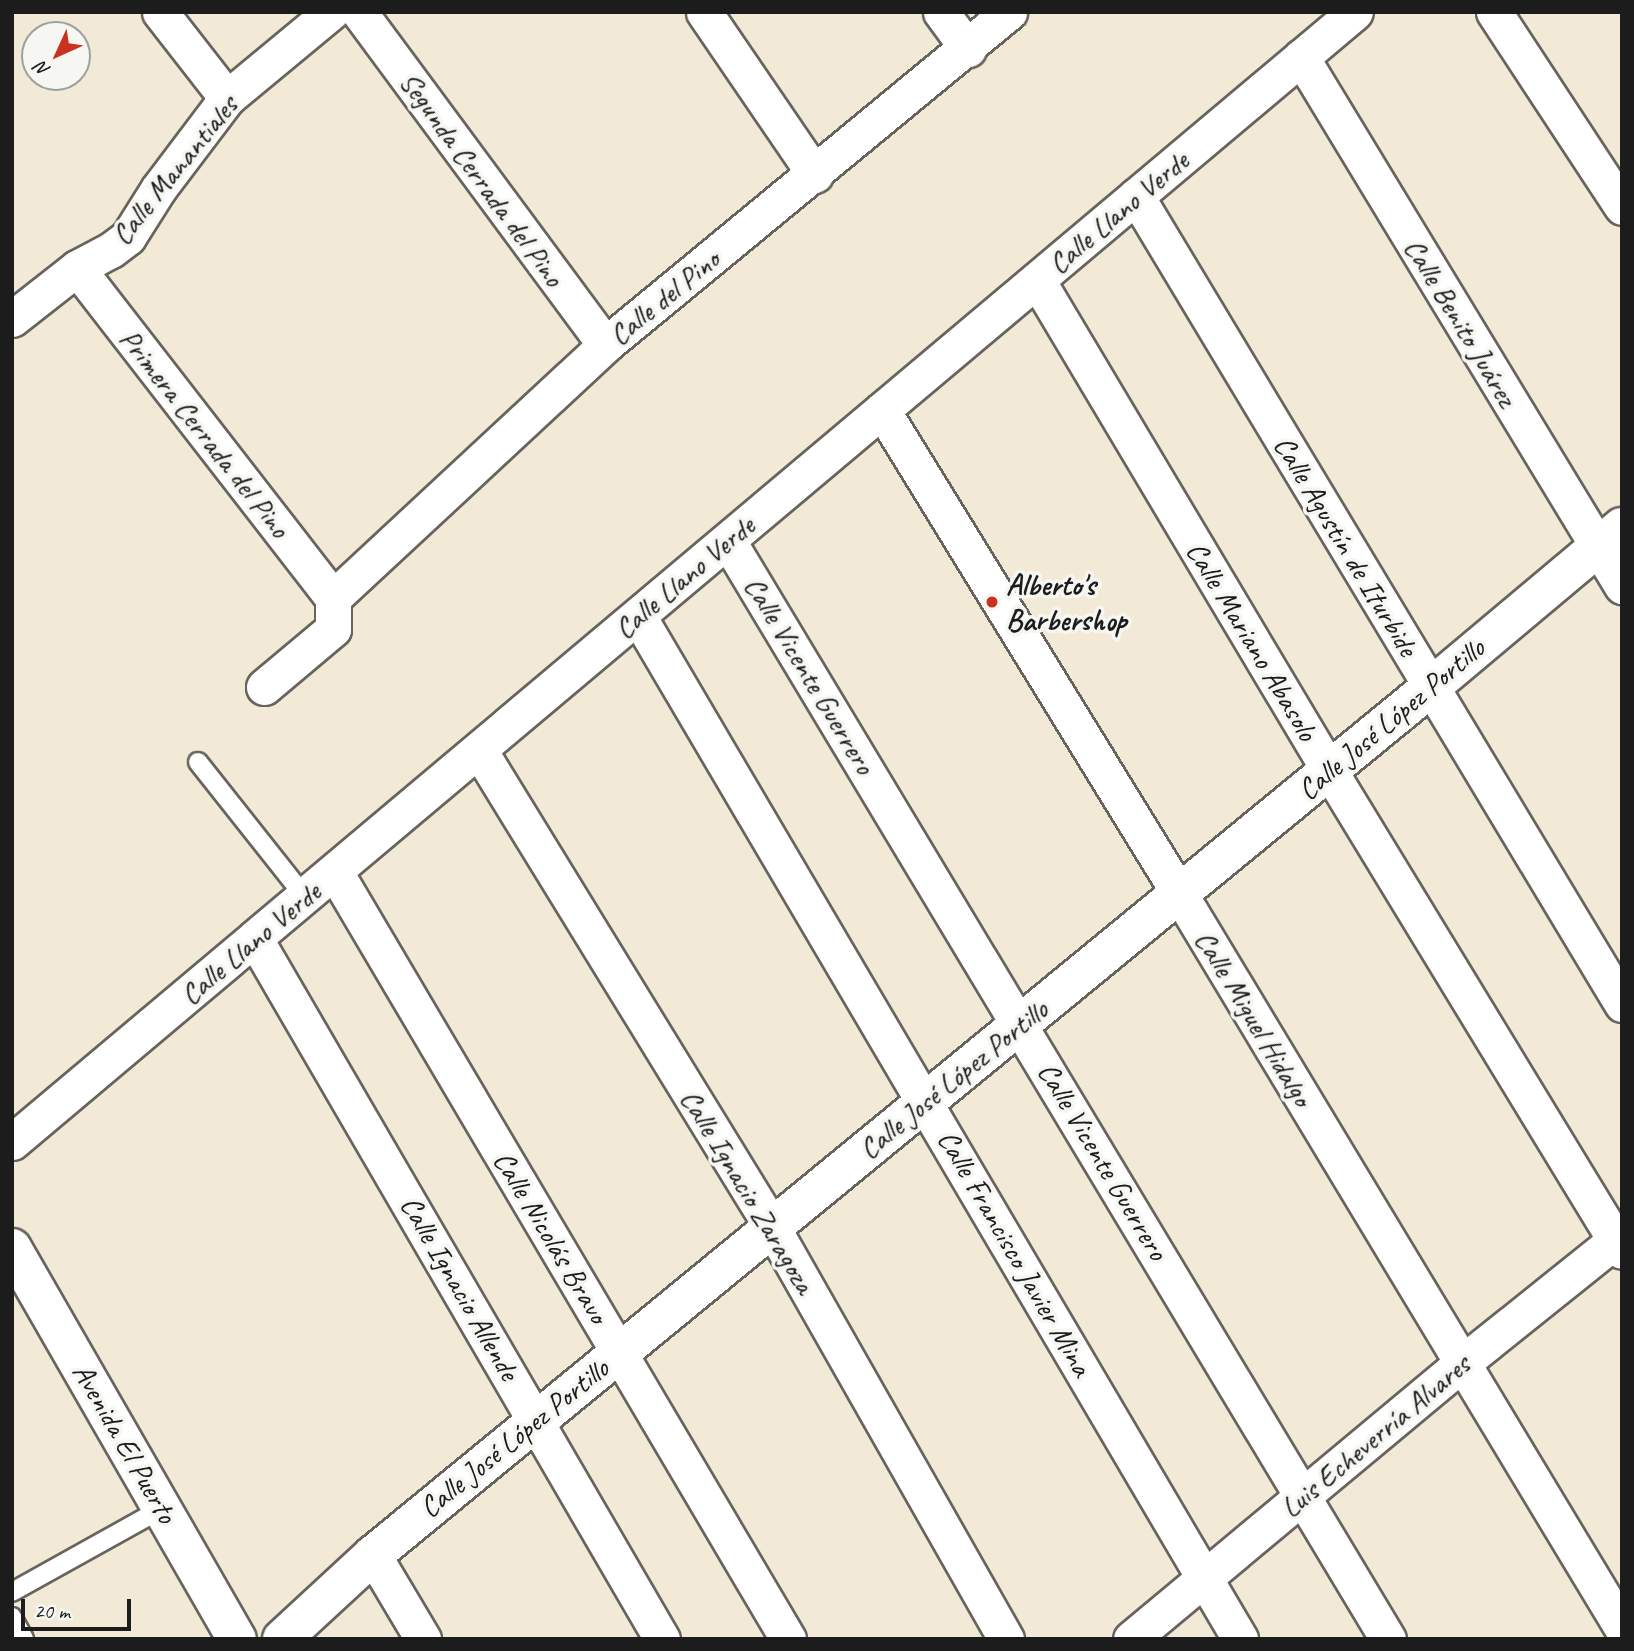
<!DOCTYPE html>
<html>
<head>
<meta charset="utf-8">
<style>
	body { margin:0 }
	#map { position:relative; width:1634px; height:1651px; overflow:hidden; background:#f2e9d6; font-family:Caveat,sans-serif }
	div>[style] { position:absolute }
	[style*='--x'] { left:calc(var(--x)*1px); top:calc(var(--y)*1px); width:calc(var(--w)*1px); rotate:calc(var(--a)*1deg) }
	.roads { filter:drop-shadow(2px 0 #67645d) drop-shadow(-2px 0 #67645d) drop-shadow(0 2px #67645d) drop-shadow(0 -2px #67645d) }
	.service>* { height:18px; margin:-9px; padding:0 9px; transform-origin:9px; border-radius:9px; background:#fff }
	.minor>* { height:35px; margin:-17.5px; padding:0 17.5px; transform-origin:17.5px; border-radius:17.5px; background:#fff }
	.secondary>* { height:38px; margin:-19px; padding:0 19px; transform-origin:19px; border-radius:19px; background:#fff }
	.dots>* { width:19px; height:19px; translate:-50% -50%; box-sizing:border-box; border:4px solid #f6f6f2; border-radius:50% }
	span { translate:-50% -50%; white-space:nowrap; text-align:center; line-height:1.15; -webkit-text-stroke:7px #f6f6f2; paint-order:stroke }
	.street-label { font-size:30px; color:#1c1c1c }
	.poi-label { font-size:30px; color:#1c1c1c; font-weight:700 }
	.left { translate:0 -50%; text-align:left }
	.frame { position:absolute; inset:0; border:14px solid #1c1c1c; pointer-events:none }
	.north { position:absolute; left:21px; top:21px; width:70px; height:70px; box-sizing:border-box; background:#f6f6f2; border:2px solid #9f9f9c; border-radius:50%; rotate:225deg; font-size:19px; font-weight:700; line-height:28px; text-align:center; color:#1c1c1c }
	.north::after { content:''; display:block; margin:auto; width:24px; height:32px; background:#c8321e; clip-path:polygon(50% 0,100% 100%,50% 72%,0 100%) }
	.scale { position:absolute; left:21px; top:1599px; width:110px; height:32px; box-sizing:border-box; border:4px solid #1c1c1c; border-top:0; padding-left:9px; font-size:21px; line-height:24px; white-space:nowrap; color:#1c1c1c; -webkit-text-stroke:5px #f6f6f2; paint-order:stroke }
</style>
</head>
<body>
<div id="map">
	<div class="roads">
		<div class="service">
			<i style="--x:198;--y:762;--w:172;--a:51.6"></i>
			<i style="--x:12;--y:1592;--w:173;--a:-29.1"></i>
			<i style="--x:12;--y:1617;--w:25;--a:61"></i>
		</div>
		<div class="minor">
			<i style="--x:160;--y:12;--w:109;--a:52.1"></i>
			<i style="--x:359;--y:12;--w:414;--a:53.5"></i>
			<i style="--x:704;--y:12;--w:197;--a:55.7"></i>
			<i style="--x:941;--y:12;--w:46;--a:53.9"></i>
			<i style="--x:1494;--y:12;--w:233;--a:56.7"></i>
			<i style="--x:1301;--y:57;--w:619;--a:58.75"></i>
			<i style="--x:1136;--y:196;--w:943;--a:58.97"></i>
			<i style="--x:77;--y:268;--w:418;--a:52.2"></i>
			<i style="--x:1037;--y:280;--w:570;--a:59.21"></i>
			<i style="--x:1329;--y:770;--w:563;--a:58.65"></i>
			<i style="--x:12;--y:319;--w:83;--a:-38.1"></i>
			<i style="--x:77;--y:268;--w:38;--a:-28"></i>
			<i style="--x:111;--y:250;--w:21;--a:-37"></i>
			<i style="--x:128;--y:237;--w:58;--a:-57.7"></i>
			<i style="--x:159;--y:188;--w:113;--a:-52.9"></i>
			<i style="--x:227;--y:98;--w:135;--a:-39.6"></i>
			<i style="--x:882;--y:410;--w:567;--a:58.41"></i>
			<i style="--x:1179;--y:893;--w:858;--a:58.92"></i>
			<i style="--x:728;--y:541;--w:1281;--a:58.99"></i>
			<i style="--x:333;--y:598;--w:371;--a:-42.9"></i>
			<i style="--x:605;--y:345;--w:524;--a:-39.5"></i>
			<i style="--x:638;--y:616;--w:1187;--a:59.52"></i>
			<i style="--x:264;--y:687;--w:90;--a:-40"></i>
			<i style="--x:333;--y:629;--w:31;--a:-90"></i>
			<i style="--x:479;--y:750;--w:560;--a:58.44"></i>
			<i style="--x:772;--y:1227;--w:474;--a:60.4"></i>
			<i style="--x:335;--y:872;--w:891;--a:59.43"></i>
			<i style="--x:255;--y:939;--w:810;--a:59.83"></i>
			<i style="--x:12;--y:1142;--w:1755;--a:-40.08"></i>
			<i style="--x:373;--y:1555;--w:98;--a:59.2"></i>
			<i style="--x:1131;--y:1639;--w:430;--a:-39.8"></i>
			<i style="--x:1461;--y:1364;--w:206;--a:-38.7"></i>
		</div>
		<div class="secondary">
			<i style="--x:12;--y:1248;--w:451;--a:60.1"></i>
			<i style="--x:282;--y:1639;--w:124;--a:-42.7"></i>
			<i style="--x:373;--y:1555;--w:1368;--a:-39.37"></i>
			<i style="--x:1431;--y:687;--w:249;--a:-40"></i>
		</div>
	</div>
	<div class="dots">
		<i style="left:992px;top:602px;background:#c8321e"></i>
	</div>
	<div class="street-label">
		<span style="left:174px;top:170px;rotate:-51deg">Calle Manantiales</span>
		<span style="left:482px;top:179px;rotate:54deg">Segunda Cerrada del Pino</span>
		<span style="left:1118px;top:212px;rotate:-40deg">Calle Llano Verde</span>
		<span style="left:664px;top:297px;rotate:-39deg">Calle del Pino</span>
		<span style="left:1461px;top:322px;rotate:59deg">Calle Benito Juárez</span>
		<span style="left:205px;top:433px;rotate:52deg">Primera Cerrada del Pino</span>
		<span style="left:1346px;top:546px;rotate:59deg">Calle Agustín de Iturbide</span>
		<span style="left:684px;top:577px;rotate:-40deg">Calle Llano Verde</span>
		<span style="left:1252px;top:641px;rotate:59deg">Calle Mariano Abasolo</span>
		<span style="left:810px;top:675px;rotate:59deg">Calle Vicente Guerrero</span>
		<span style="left:1391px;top:719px;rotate:-40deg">Calle José López Portillo</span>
		<span style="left:250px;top:943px;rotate:-40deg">Calle Llano Verde</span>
		<span style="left:1254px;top:1018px;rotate:59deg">Calle Miguel Hidalgo</span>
		<span style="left:953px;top:1079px;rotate:-39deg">Calle José López Portillo</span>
		<span style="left:1103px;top:1161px;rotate:59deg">Calle Vicente Guerrero</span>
		<span style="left:748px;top:1191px;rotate:59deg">Calle Ignacio Zaragoza</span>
		<span style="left:551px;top:1237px;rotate:59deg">Calle Nicolás Bravo</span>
		<span style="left:1015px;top:1253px;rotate:60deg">Calle Francisco Javier Mina</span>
		<span style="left:460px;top:1288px;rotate:60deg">Calle Ignacio Allende</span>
		<span style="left:1375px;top:1436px;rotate:-40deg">Luis Echeverría Alvares</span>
		<span style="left:514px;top:1438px;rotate:-39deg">Calle José López Portillo</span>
		<span style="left:125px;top:1443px;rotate:60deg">Avenida El Puerto</span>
	</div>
	<div class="poi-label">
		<span class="left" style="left:1006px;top:602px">Alberto's<br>Barbershop</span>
	</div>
	<div class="frame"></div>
	<div class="north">N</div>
	<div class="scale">20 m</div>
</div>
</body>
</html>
